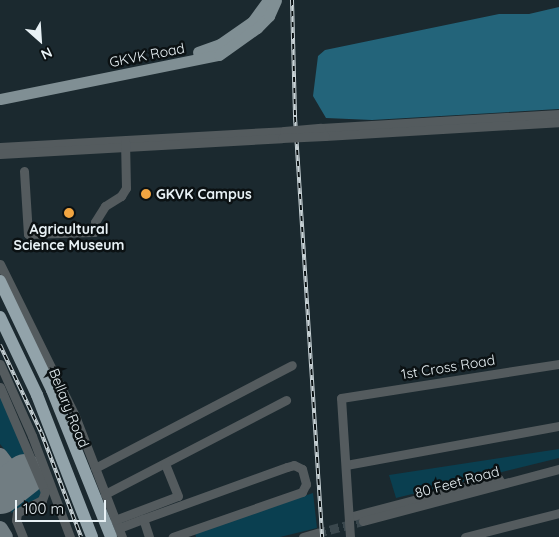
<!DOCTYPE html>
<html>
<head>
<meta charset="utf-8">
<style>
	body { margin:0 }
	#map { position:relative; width:559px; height:537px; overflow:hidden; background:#1b292f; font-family:Quicksand,sans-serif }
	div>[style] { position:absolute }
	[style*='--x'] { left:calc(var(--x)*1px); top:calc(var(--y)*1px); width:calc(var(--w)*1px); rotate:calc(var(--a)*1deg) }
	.green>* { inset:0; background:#0a3f50 }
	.forest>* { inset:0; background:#23647a }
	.taxiway>* { height:16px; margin:-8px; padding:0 8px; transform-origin:8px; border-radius:8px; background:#717d82 }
	.runway>* { height:41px; margin:-20.5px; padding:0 20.5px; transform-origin:20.5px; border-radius:20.5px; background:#717d82 }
	.minor-tunnel>* { height:9px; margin-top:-4.5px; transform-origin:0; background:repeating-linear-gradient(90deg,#3a474d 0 9px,transparent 0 13.5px) }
	.minor>* { height:9px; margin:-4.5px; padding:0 4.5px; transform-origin:4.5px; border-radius:4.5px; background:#545b5e }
	.major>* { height:11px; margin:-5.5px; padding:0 5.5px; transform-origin:5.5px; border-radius:5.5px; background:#808f94 }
	.highway>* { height:12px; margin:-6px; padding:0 6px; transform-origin:6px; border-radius:6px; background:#92a3aa }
	.rail>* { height:4px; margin-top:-2px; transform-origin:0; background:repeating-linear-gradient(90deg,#0b1113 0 5.5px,#c7d1d5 0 11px); box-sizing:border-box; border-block:1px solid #c7d1d5 }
	.minor-bridge>* { height:9px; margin:-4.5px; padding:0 4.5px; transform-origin:4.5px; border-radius:4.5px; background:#545b5e }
	.dots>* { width:14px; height:14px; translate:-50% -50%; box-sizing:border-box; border:2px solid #0b1113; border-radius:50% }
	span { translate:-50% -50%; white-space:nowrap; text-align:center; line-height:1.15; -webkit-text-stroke:5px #0b1113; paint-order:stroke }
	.street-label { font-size:14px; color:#e8f1f5 }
	.poi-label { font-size:14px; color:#e8f1f5; font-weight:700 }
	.left { translate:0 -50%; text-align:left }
	.north { position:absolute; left:15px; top:15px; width:50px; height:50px; -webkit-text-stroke:4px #0b1113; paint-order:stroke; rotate:154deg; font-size:14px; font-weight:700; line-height:20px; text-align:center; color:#e8f1f5 }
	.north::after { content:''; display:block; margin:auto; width:18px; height:22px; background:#e8f1f5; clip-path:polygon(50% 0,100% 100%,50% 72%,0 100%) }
	.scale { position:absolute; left:15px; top:500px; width:91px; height:22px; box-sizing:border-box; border:2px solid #e8f1f5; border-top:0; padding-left:6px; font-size:15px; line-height:18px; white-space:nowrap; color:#e8f1f5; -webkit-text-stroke:4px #0b1113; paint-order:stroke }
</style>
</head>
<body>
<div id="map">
	<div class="green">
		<i style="clip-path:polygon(0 394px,42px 491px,40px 499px,11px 513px,15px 497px,30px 480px,0 444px)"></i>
		<i style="clip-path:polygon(559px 449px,559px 458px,396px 498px,389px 475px)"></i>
		<i style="clip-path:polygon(313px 493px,317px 528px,280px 537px,196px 537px,195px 533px)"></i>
	</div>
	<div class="forest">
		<i style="clip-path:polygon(559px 7px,559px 109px,372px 120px,326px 118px,313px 96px,318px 56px,325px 50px,499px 14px,529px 14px)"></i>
	</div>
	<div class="taxiway">
		<i style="--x:0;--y:456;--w:25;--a:53"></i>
		<i style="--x:15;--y:476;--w:10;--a:119"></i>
		<i style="--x:0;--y:529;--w:9;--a:58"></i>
	</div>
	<div class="runway">
		<i style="--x:0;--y:493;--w:31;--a:-38"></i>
	</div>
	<div class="minor-tunnel">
		<i style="--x:317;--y:533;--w:48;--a:-14.6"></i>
	</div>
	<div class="minor">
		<i style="--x:321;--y:128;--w:238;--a:-3.4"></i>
		<i style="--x:325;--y:136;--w:234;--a:-3.4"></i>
		<i style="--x:0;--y:147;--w:284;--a:-3.2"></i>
		<i style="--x:0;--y:154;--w:282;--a:-3.2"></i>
		<i style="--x:24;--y:171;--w:63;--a:86.4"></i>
		<i style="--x:28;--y:234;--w:66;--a:-1.7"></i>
		<i style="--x:94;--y:232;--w:10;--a:-84"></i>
		<i style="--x:95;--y:222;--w:19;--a:-58"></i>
		<i style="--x:105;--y:206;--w:19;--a:-32"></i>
		<i style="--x:121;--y:196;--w:9;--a:-58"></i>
		<i style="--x:126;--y:188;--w:47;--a:-91.2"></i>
		<i style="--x:0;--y:264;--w:169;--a:63.7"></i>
		<i style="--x:75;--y:416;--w:130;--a:68.8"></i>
		<i style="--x:0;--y:364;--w:79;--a:66"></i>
		<i style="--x:32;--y:436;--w:108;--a:69.4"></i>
		<i style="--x:0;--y:387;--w:114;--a:66.8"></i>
		<i style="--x:45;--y:492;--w:9;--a:111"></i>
		<i style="--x:42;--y:500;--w:28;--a:153"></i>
		<i style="--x:17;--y:513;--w:7;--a:98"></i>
		<i style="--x:16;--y:520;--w:18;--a:68"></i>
		<i style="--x:346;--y:465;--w:217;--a:-10.4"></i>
		<i style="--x:95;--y:468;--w:222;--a:-27.6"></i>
		<i style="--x:105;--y:494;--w:204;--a:-27.4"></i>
		<i style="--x:349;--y:517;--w:154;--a:-14.7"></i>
		<i style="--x:498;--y:478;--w:7;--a:56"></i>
		<i style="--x:115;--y:520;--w:67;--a:-20.9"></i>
		<i style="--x:178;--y:496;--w:35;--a:-112"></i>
		<i style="--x:363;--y:521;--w:203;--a:-14.9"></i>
		<i style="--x:119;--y:528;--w:26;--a:-21"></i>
		<i style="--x:149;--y:537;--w:19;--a:-108"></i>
		<i style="--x:143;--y:519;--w:153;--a:-19.9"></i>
		<i style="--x:287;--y:467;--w:7;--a:-16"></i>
		<i style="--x:294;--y:465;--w:9;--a:27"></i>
		<i style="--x:302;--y:469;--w:16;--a:75"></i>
		<i style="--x:306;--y:484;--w:9;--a:117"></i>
		<i style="--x:302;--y:492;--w:137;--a:160.8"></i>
		<i style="--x:303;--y:537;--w:15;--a:-16"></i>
		<i style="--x:350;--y:537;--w:139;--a:-93.7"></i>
		<i style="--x:341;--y:398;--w:221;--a:-8.9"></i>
		<i style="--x:465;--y:537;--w:97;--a:-14.3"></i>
	</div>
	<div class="major">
		<i style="--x:198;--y:52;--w:23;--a:-20"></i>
		<i style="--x:220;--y:44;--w:39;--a:-35"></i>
		<i style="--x:252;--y:22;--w:27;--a:-54"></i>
		<i style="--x:0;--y:99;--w:223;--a:-11.4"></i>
		<i style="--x:219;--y:55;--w:47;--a:-35.4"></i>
		<i style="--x:257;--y:28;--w:17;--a:-45"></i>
		<i style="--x:269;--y:16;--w:17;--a:-66"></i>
	</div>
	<div class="highway">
		<i style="--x:0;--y:281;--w:121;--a:64.5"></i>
		<i style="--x:52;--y:390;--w:158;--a:68.1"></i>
		<i style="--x:0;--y:317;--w:86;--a:64.6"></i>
		<i style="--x:37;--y:395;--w:152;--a:68.8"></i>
	</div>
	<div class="rail">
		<i style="--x:292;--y:0;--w:117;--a:88.5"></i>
		<i style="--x:295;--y:117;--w:421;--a:86.3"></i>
		<i style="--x:0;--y:345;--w:96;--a:64.8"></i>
		<i style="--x:41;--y:432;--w:112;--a:69.1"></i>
	</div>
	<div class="minor-bridge">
		<i style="--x:284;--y:131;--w:37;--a:-5"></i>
		<i style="--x:282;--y:138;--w:43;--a:-2.7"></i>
	</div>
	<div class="dots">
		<i style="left:146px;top:194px;background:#f2a541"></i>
		<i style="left:69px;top:213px;background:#f2a541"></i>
	</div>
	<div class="street-label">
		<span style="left:147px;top:55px;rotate:-11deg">GKVK Road</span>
		<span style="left:448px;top:367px;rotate:-9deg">1st Cross Road</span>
		<span style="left:69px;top:408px;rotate:68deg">Bellary Road</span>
		<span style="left:457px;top:482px;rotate:-15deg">80 Feet Road</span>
	</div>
	<div class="poi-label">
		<span class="left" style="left:156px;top:194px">GKVK Campus</span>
		<span style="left:69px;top:237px">Agricultural<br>Science Museum</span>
	</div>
	<div class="north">N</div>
	<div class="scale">100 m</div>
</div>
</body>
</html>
